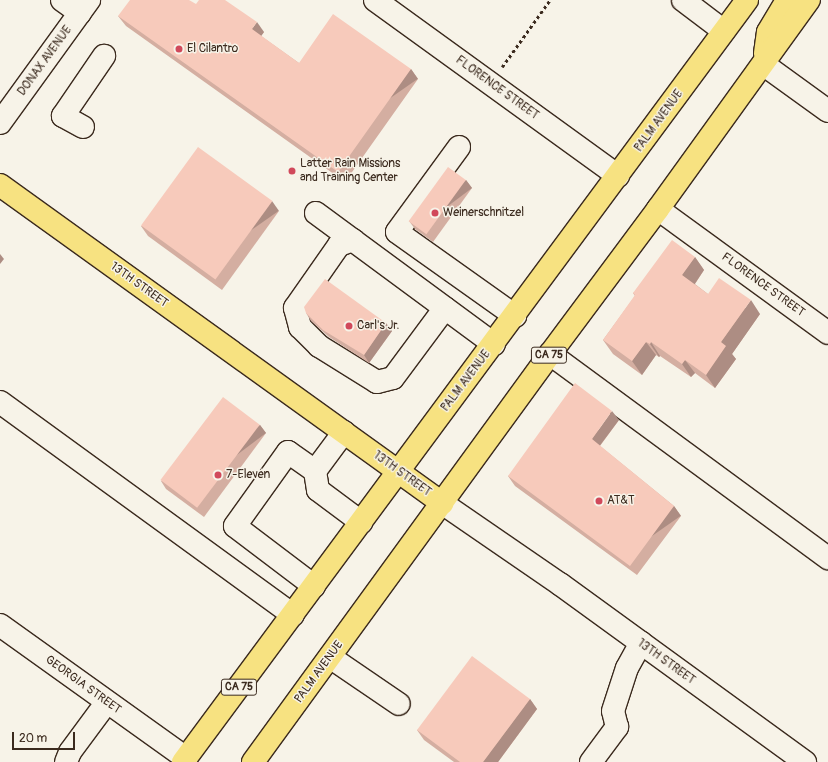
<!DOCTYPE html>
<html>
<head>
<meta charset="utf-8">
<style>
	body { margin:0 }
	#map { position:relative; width:828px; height:762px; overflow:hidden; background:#f7f3e8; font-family:Pangolin,sans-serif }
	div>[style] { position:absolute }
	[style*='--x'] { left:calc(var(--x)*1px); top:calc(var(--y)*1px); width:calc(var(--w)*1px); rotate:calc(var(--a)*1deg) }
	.path>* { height:2.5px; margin-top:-1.25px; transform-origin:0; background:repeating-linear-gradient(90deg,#3b2a1e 0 3px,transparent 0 6px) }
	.roads { filter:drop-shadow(1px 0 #3b2a1e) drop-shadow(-1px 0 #3b2a1e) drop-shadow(0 1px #3b2a1e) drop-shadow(0 -1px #3b2a1e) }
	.minor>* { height:22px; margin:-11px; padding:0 11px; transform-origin:11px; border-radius:11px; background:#f7f3e8 }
	.major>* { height:22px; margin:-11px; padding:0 11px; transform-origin:11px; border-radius:11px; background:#f7e281 }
	.highway>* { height:22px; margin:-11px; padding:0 11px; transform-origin:11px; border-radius:11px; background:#f7e281 }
	.wall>* { inset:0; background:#d4aea1 }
	.shaded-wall>* { inset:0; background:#ad8d83; transform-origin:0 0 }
	.building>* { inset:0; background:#f7cabb; transform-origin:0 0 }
	.dots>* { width:11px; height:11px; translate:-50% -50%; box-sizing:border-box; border:2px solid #f7f3e8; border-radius:50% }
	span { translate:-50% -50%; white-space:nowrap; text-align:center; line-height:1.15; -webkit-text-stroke:3px #f7f3e8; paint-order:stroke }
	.shield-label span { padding:1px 3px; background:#f7f3e8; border:1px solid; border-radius:3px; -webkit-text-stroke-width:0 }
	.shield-label { font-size:11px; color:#3b2a1e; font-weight:700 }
	.poi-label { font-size:12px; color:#3b2a1e }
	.left { translate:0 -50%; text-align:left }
	.street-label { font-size:12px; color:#3b2a1e }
	.scale { position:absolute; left:12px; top:732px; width:63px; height:18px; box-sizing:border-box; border:2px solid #3b2a1e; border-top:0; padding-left:5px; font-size:12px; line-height:14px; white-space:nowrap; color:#3b2a1e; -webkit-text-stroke:3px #f7f3e8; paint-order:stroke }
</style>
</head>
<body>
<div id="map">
	<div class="path">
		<i style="--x:502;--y:67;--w:82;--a:-54.4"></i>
	</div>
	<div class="roads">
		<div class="minor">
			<i style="--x:62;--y:0;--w:22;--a:36"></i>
			<i style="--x:375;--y:0;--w:300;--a:35.9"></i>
			<i style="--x:683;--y:0;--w:51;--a:37.1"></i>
			<i style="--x:763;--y:64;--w:80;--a:35.9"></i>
			<i style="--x:0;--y:123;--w:152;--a:-54.1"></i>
			<i style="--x:83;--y:127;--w:23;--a:-151"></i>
			<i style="--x:63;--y:116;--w:73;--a:-55.7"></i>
			<i style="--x:459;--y:147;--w:105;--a:126.1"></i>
			<i style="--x:397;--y:232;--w:145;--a:35.4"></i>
			<i style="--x:658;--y:209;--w:210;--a:36.1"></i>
			<i style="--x:316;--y:213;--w:221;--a:36.4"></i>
			<i style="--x:353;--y:240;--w:15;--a:160"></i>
			<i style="--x:339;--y:245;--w:77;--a:124.9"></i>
			<i style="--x:295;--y:308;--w:20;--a:75"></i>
			<i style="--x:300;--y:327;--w:27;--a:45"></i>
			<i style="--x:319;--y:346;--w:68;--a:31.8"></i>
			<i style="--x:377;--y:382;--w:16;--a:-14"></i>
			<i style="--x:393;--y:378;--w:87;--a:-53.4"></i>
			<i style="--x:550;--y:354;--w:345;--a:36.3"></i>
			<i style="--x:0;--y:402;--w:362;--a:36"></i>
			<i style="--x:344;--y:432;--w:49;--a:126.6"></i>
			<i style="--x:315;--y:471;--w:19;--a:81"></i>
			<i style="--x:318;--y:490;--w:54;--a:36.7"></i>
			<i style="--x:442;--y:503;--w:143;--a:34.5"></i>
			<i style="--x:560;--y:584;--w:303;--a:36"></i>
			<i style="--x:314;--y:586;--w:99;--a:-142.8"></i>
			<i style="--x:235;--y:526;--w:91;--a:-54.4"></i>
			<i style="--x:288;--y:452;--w:33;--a:35"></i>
			<i style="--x:0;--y:625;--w:229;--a:35.6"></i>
			<i style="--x:330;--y:657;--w:83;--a:34.3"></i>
			<i style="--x:66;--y:762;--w:11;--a:-68"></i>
			<i style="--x:70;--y:752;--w:62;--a:-53.5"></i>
			<i style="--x:591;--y:762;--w:44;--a:-53.4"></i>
			<i style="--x:617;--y:727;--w:16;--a:-104"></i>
			<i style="--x:613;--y:711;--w:45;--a:-72"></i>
			<i style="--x:627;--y:668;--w:29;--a:-61"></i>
		</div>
		<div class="major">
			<i style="--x:0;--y:185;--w:545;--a:35.73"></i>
		</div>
		<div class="highway">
			<i style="--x:765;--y:53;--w:21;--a:-82"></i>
			<i style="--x:768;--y:32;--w:37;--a:-59"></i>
			<i style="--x:183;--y:762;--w:948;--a:-53.49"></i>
			<i style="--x:253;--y:762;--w:505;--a:-53.95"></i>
			<i style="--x:550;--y:354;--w:181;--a:-53.3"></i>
			<i style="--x:658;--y:209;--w:258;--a:-54.2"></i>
		</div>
	</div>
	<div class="wall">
		<i style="clip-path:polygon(196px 4px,264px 32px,261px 36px,299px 63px,411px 69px,418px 79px,345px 182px,126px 26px,118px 16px)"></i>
		<i style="clip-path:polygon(466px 180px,472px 188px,433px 242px,415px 229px,409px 221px)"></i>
		<i style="clip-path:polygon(279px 211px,222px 290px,148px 236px,141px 226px)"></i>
		<i style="clip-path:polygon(695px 257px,704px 270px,695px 284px,708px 294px,760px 314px,732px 354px,736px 359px,715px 388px,695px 373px,691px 377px,660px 356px,659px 357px,656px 355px,642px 375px,613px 354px,603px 340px,635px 296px,633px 293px)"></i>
		<i style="clip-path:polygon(306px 313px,392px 331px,369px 363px,329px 337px,311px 321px)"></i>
		<i style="clip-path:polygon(619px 420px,600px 446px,674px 506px,681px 516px,637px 575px,515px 486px,508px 476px)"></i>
		<i style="clip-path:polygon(260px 425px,266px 433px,204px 517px,166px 489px,161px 481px)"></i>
		<i style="clip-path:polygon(530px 699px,537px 709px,498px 762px,454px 762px,424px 740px,417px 730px)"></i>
	</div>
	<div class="shaded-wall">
		<i style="clip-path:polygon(257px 22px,264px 32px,259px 39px,252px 29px)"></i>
		<i style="left:411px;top:69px;width:12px;height:126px;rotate:55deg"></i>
		<i style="left:466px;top:180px;width:10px;height:67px;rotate:53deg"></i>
		<i style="left:272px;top:201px;width:12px;height:97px;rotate:55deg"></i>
		<i style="clip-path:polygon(0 254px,4px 259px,0 264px)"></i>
		<i style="clip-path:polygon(695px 257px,704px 270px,692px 288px,682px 275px)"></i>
		<i style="clip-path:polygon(751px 300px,760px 314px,732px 354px,736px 359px,715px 388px,706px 375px,721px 342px)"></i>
		<i style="clip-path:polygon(386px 323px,392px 331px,369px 363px,364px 355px)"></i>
		<i style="clip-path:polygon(646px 342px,656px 355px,642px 375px,632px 361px)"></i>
		<i style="clip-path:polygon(651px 342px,660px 356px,659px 357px,650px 344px)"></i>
		<i style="clip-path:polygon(685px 360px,695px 373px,691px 377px,682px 364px)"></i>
		<i style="clip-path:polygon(612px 411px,619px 420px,598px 448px,592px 439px)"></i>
		<i style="left:260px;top:425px;width:10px;height:104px;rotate:53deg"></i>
		<i style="left:674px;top:506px;width:12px;height:74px;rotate:55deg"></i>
		<i style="clip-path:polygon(530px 699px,537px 709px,498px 762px,483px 762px)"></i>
	</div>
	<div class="building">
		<i style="clip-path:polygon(130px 0,189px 0,196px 4px,199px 0,225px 0,257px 22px,252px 29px,299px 63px,333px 14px,411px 69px,338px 172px,118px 16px)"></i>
		<i style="left:198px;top:147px;width:92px;height:97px;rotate:36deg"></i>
		<i style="left:448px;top:167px;width:22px;height:67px;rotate:36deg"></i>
		<i style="clip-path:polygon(672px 240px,695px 257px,682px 275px,708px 294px,719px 278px,751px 300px,721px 342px,726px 346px,706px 375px,685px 360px,682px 364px,651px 342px,650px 344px,646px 342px,632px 361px,603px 340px,635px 295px,633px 293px)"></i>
		<i style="clip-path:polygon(325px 279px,386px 323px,364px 355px,323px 330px,306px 313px,304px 307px)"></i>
		<i style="clip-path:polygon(575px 383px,612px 411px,592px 439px,674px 506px,630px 566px,508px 476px)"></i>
		<i style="left:223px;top:397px;width:46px;height:104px;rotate:37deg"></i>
		<i style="clip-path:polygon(472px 656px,530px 699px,483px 762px,460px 762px,417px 730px)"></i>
	</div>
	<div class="dots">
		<i style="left:179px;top:49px;background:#d1495b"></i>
		<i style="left:292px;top:171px;background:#d1495b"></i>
		<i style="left:435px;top:213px;background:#d1495b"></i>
		<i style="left:349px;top:326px;background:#d1495b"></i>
		<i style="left:218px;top:475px;background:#d1495b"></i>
		<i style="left:599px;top:501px;background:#d1495b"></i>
	</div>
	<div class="shield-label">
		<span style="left:549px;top:355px">CA 75</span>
		<span style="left:239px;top:687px">CA 75</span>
	</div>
	<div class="poi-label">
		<span class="left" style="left:187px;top:49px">El Cilantro</span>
		<span class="left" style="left:300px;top:171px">Latter Rain Missions<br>and Training Center</span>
		<span class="left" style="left:443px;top:213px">Weinerschnitzel</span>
		<span class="left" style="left:357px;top:326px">Carl's Jr.</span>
		<span class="left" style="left:226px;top:475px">7-Eleven</span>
		<span class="left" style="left:607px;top:501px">AT&amp;T</span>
	</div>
	<div class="street-label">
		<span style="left:45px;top:61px;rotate:-54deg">DONAX AVENUE</span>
		<span style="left:497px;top:88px;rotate:36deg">FLORENCE STREET</span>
		<span style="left:659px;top:121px;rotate:-54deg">PALM AVENUE</span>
		<span style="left:139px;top:285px;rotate:36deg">13TH STREET</span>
		<span style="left:763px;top:285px;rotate:36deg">FLORENCE STREET</span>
		<span style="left:466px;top:381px;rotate:-53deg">PALM AVENUE</span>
		<span style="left:402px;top:474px;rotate:36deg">13TH STREET</span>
		<span style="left:666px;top:662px;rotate:36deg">13TH STREET</span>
		<span style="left:319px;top:672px;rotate:-54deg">PALM AVENUE</span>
		<span style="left:83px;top:685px;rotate:36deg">GEORGIA STREET</span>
	</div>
	<div class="scale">20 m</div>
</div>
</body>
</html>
